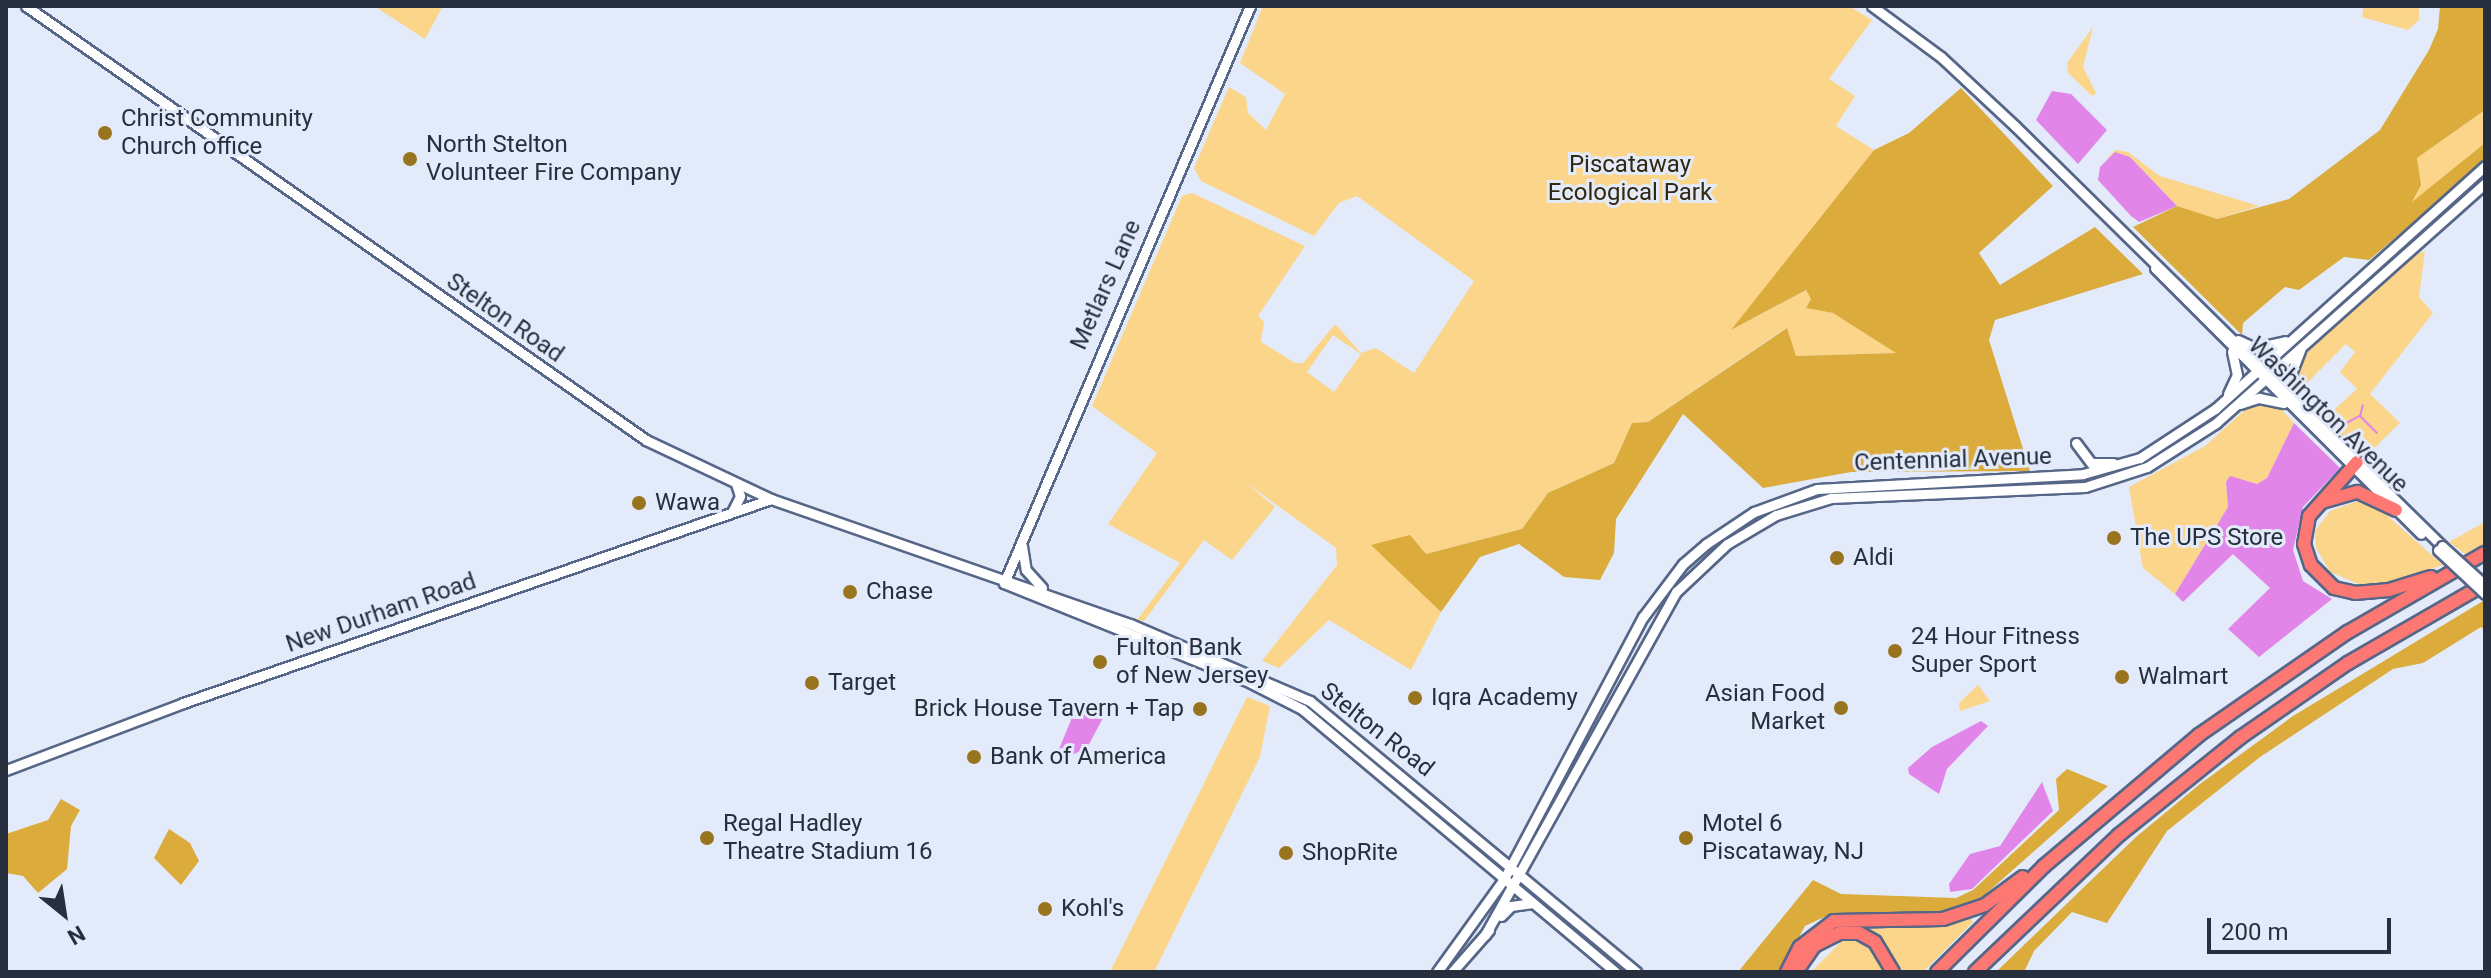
<!DOCTYPE html>
<html>
<head>
<meta charset="utf-8">
<style>
	body { margin:0 }
	#map { position:relative; width:2491px; height:978px; overflow:hidden; background:#e3ebfb; font-family:Roboto,sans-serif }
	div>[style] { position:absolute }
	[style*='--x'] { left:calc(var(--x)*1px); top:calc(var(--y)*1px); width:calc(var(--w)*1px); rotate:calc(var(--a)*1deg) }
	.green>* { inset:0; background:#fbd589 }
	.forest>* { inset:0; background:#dbab3c }
	.water>* { inset:0; background:#e185e9 }
	.stream>* { height:2px; margin:-1px; padding:0 1px; transform-origin:1px; border-radius:1px; background:#e185e9 }
	.roads { filter:drop-shadow(2px 0 #566688) drop-shadow(-2px 0 #566688) drop-shadow(0 2px #566688) drop-shadow(0 -2px #566688) }
	.secondary>* { height:9px; margin:-4.5px; padding:0 4.5px; transform-origin:4.5px; border-radius:4.5px; background:#fff }
	.highway>* { height:12px; margin:-6px; padding:0 6px; transform-origin:6px; border-radius:6px; background:#fd7873 }
	.bridges { filter:drop-shadow(2px 0 #566688) drop-shadow(-2px 0 #566688) drop-shadow(0 2px #566688) drop-shadow(0 -2px #566688) }
	.secondary-bridge>* { height:9px; margin:-4.5px; padding:0 4.5px; transform-origin:4.5px; border-radius:4.5px; background:#fff }
	.dots>* { width:22px; height:22px; translate:-50% -50%; box-sizing:border-box; border:4px solid #e3ebfb; border-radius:50% }
	span { translate:-50% -50%; white-space:nowrap; text-align:center; line-height:1.15; -webkit-text-stroke:6px #e3ebfb; paint-order:stroke }
	.poi-label { font-size:24px; color:#272f3e }
	.left { translate:0 -50%; text-align:left }
	.right { translate:-100% -50%; text-align:right }
	.park-label { font-size:24px; color:#332811 }
	.street-label { font-size:24px; color:#272f3e }
	.frame { position:absolute; inset:0; border:8px solid #272f3e; pointer-events:none }
	.north { position:absolute; left:24px; top:874px; width:80px; height:80px; -webkit-text-stroke:6px #e3ebfb; paint-order:stroke; rotate:150deg; font-size:22px; font-weight:700; line-height:32px; text-align:center; color:#272f3e }
	.north::after { content:''; display:block; margin:auto; width:28px; height:36px; background:#272f3e; clip-path:polygon(50% 0,100% 100%,50% 72%,0 100%) }
	.scale { position:absolute; left:2207px; top:918px; width:184px; height:36px; box-sizing:border-box; border:4px solid #272f3e; border-top:0; padding-left:10px; font-size:24px; line-height:28px; white-space:nowrap; color:#272f3e; -webkit-text-stroke:6px #e3ebfb; paint-order:stroke }
</style>
</head>
<body>
<div id="map">
	<div class="green">
		<i style="clip-path:polygon(374px 6px,443px 6px,425px 39px)"></i>
		<i style="clip-path:polygon(evenodd,1263px 6px,1849px 6px,1872px 20px,1829px 79px,1855px 96px,1836px 126px,1874px 150px,1733px 329px,1806px 290px,1811px 299px,1806px 308px,1833px 313px,1898px 353px,1796px 356px,1786px 328px,1648px 422px,1632px 423px,1614px 463px,1548px 493px,1522px 529px,1426px 554px,1372px 544px,1441px 612px,1411px 670px,1329px 620px,1279px 668px,1262px 661px,1337px 565px,1336px 548px,1245px 482px,1275px 507px,1232px 560px,1204px 540px,1144px 621px,1137px 620px,1180px 563px,1108px 524px,1157px 453px,1092px 406px,1182px 196px,1192px 193px,1305px 246px,1258px 316px,1264px 322px,1261px 342px,1295px 363px,1303px 363px,1335px 324px,1361px 353px,1376px 348px,1414px 373px,1474px 281px,1357px 196px,1339px 203px,1314px 236px,1201px 181px,1194px 168px,1229px 87px,1246px 97px,1248px 113px,1266px 130px,1285px 94px,1240px 63px,1263px 6px,1333px 335px,1361px 354px,1334px 392px,1307px 372px,1333px 335px)"></i>
		<i style="clip-path:polygon(2364px 6px,2419px 6px,2419px 20px,2408px 30px,2362px 17px)"></i>
		<i style="clip-path:polygon(2093px 27px,2083px 67px,2096px 93px,2092px 96px,2068px 73px,2067px 63px)"></i>
		<i style="clip-path:polygon(2485px 110px,2485px 143px,2411px 204px,2420px 185px,2417px 158px)"></i>
		<i style="clip-path:polygon(2115px 150px,2128px 152px,2160px 176px,2259px 206px,2217px 219px,2192px 214px,2177px 206px,2130px 157px,2115px 153px,2105px 161px)"></i>
		<i style="clip-path:polygon(2425px 251px,2419px 297px,2433px 313px,2370px 394px,2400px 423px,2364px 458px,2324px 419px,2357px 389px,2340px 372px,2355px 352px,2346px 344px,2298px 392px,2296px 376px,2302px 358px,2317px 343px,2410px 257px)"></i>
		<i style="clip-path:polygon(2266px 404px,2279px 407px,2294px 423px,2267px 478px,2257px 484px,2230px 477px,2226px 482px,2228px 507px,2175px 594px,2143px 568px,2129px 487px,2205px 446px,2247px 408px)"></i>
		<i style="clip-path:polygon(2358px 501px,2382px 511px,2443px 565px,2384px 585px,2361px 585px,2330px 572px,2316px 548px,2315px 531px,2330px 511px)"></i>
		<i style="clip-path:polygon(2485px 522px,2485px 544px,2465px 554px,2449px 542px)"></i>
		<i style="clip-path:polygon(1978px 685px,1990px 701px,1960px 711px,1959px 703px)"></i>
		<i style="clip-path:polygon(1247px 697px,1270px 706px,1260px 757px,1154px 972px,1110px 972px)"></i>
		<i style="clip-path:polygon(1970px 917px,1973px 922px,1923px 972px,1897px 972px,1892px 955px,1875px 936px,1833px 929px,1856px 921px,1932px 925px)"></i>
		<i style="clip-path:polygon(1844px 939px,1863px 940px,1880px 953px,1887px 972px,1811px 972px)"></i>
	</div>
	<div class="forest">
		<i style="clip-path:polygon(2440px 6px,2485px 6px,2485px 110px,2417px 158px,2421px 185px,2412px 202px,2485px 143px,2485px 162px,2369px 260px,2344px 257px,2299px 290px,2285px 287px,2243px 323px,2242px 335px,2133px 227px,2177px 206px,2217px 219px,2289px 199px,2380px 130px,2429px 50px,2438px 29px)"></i>
		<i style="clip-path:polygon(1961px 88px,2053px 186px,1979px 253px,2000px 285px,2095px 227px,2143px 274px,1995px 320px,1989px 340px,2030px 471px,1851px 472px,1763px 488px,1683px 414px,1616px 519px,1614px 553px,1600px 580px,1564px 577px,1519px 544px,1480px 557px,1441px 612px,1371px 545px,1410px 535px,1426px 554px,1522px 529px,1548px 493px,1614px 463px,1632px 423px,1648px 422px,1787px 328px,1796px 356px,1896px 353px,1833px 313px,1806px 308px,1811px 299px,1806px 290px,1731px 330px,1874px 150px,1909px 133px)"></i>
		<i style="clip-path:polygon(2483px 601px,2485px 630px,2481px 627px,2423px 663px,2393px 669px,2260px 757px,2167px 831px,2107px 923px,2072px 912px,2034px 951px,2024px 972px,1996px 972px,2136px 837px,2200px 784px,2293px 716px)"></i>
		<i style="clip-path:polygon(2067px 769px,2108px 786px,1980px 899px,1947px 912px,1833px 913px,1805px 926px,1780px 972px,1738px 972px,1813px 880px,1841px 894px,1956px 898px,1973px 890px,2059px 810px,2056px 779px)"></i>
		<i style="clip-path:polygon(61px 799px,80px 810px,71px 826px,67px 869px,38px 893px,23px 876px,6px 873px,6px 834px,48px 820px)"></i>
		<i style="clip-path:polygon(169px 829px,190px 843px,199px 861px,181px 885px,154px 858px)"></i>
	</div>
	<div class="water">
		<i style="clip-path:polygon(2052px 91px,2071px 94px,2107px 130px,2078px 164px,2036px 120px)"></i>
		<i style="clip-path:polygon(2115px 152px,2130px 157px,2177px 206px,2139px 222px,2131px 216px,2098px 180px,2100px 167px)"></i>
		<i style="clip-path:polygon(2294px 423px,2340px 468px,2303px 507px,2293px 550px,2303px 581px,2332px 599px,2259px 657px,2228px 629px,2270px 588px,2233px 554px,2183px 602px,2175px 594px,2228px 507px,2226px 482px,2230px 476px,2257px 484px,2267px 478px)"></i>
		<i style="clip-path:polygon(1078px 703px,1104px 716px,1087px 748px,1063px 759px,1057px 754px)"></i>
		<i style="clip-path:polygon(1981px 721px,1988px 726px,1947px 769px,1939px 794px,1909px 774px,1908px 768px,1932px 747px)"></i>
		<i style="clip-path:polygon(2042px 782px,2053px 811px,1972px 889px,1950px 892px,1949px 884px,1970px 854px,2000px 846px)"></i>
	</div>
	<div class="stream">
		<i style="--x:2360;--y:416;--w:24;--a:45"></i>
		<i style="--x:2339;--y:427;--w:24;--a:-28"></i>
		<i style="--x:2360;--y:416;--w:11;--a:-75"></i>
	</div>
	<div class="roads">
		<div class="secondary">
			<i style="--x:26;--y:6;--w:757;--a:34.99"></i>
			<i style="--x:646;--y:440;--w:138;--a:25.3"></i>
			<i style="--x:771;--y:499;--w:380;--a:19.2"></i>
			<i style="--x:1130;--y:624;--w:196;--a:23.2"></i>
			<i style="--x:1310;--y:701;--w:424;--a:39.7"></i>
			<i style="--x:1872;--y:6;--w:86;--a:36.5"></i>
			<i style="--x:1941;--y:57;--w:101;--a:43"></i>
			<i style="--x:2015;--y:126;--w:599;--a:44.53"></i>
			<i style="--x:2155;--y:268;--w:376;--a:45"></i>
			<i style="--x:2238;--y:340;--w:19;--a:25"></i>
			<i style="--x:2255;--y:348;--w:31;--a:-13"></i>
			<i style="--x:2228;--y:394;--w:21;--a:-65"></i>
			<i style="--x:2237;--y:375;--w:24;--a:-102"></i>
			<i style="--x:2299;--y:399;--w:26;--a:-108"></i>
			<i style="--x:2291;--y:374;--w:26;--a:-69"></i>
			<i style="--x:2240;--y:404;--w:20;--a:-18"></i>
			<i style="--x:2259;--y:398;--w:25;--a:12"></i>
			<i style="--x:2076;--y:443;--w:25;--a:53"></i>
			<i style="--x:2091;--y:463;--w:22;--a:0"></i>
			<i style="--x:732;--y:512;--w:18;--a:-63"></i>
			<i style="--x:740;--y:496;--w:13;--a:-108"></i>
			<i style="--x:1022;--y:546;--w:24;--a:81"></i>
			<i style="--x:1026;--y:570;--w:24;--a:48"></i>
			<i style="--x:1004;--y:583;--w:266;--a:22"></i>
			<i style="--x:1251;--y:683;--w:57;--a:27"></i>
			<i style="--x:1302;--y:709;--w:409;--a:40"></i>
			<i style="--x:1004;--y:583;--w:627;--a:-66.91"></i>
			<i style="--x:6;--y:770;--w:189;--a:-20.7"></i>
			<i style="--x:183;--y:703;--w:622;--a:-19.13"></i>
			<i style="--x:1501;--y:916;--w:14;--a:-45"></i>
			<i style="--x:1511;--y:906;--w:22;--a:-8"></i>
			<i style="--x:1485;--y:935;--w:393;--a:-60.9"></i>
			<i style="--x:1676;--y:592;--w:70;--a:-43.3"></i>
			<i style="--x:1727;--y:544;--w:57;--a:-30.6"></i>
			<i style="--x:1776;--y:515;--w:58;--a:-17.2"></i>
			<i style="--x:1831;--y:498;--w:254;--a:-2.5"></i>
			<i style="--x:2085;--y:487;--w:65;--a:-17.9"></i>
			<i style="--x:2147;--y:467;--w:82;--a:-32.5"></i>
			<i style="--x:2216;--y:423;--w:361;--a:-41.7"></i>
			<i style="--x:1437;--y:972;--w:115;--a:-54.2"></i>
			<i style="--x:1504;--y:879;--w:297;--a:-62.1"></i>
			<i style="--x:1643;--y:617;--w:66;--a:-53"></i>
			<i style="--x:1683;--y:564;--w:30;--a:-41"></i>
			<i style="--x:1706;--y:544;--w:58;--a:-33.7"></i>
			<i style="--x:1754;--y:512;--w:67;--a:-20.1"></i>
			<i style="--x:1817;--y:489;--w:266;--a:-3.2"></i>
			<i style="--x:2083;--y:474;--w:59;--a:-15.7"></i>
			<i style="--x:2140;--y:458;--w:90;--a:-33.2"></i>
			<i style="--x:2215;--y:409;--w:363;--a:-42"></i>
			<i style="--x:1452;--y:972;--w:56;--a:-48.6"></i>
		</div>
		<div class="highway">
			<i style="--x:2357;--y:462;--w:72;--a:131.6"></i>
			<i style="--x:2309;--y:516;--w:28;--a:100"></i>
			<i style="--x:2304;--y:544;--w:22;--a:72"></i>
			<i style="--x:2311;--y:565;--w:33;--a:45"></i>
			<i style="--x:2334;--y:588;--w:22;--a:13"></i>
			<i style="--x:2355;--y:593;--w:34;--a:-5"></i>
			<i style="--x:2389;--y:590;--w:44;--a:-17.2"></i>
			<i style="--x:2322;--y:502;--w:37;--a:-16"></i>
			<i style="--x:2358;--y:492;--w:42;--a:25.3"></i>
			<i style="--x:1787;--y:972;--w:28;--a:-63"></i>
			<i style="--x:1800;--y:947;--w:43;--a:-37.4"></i>
			<i style="--x:1834;--y:921;--w:109;--a:-1.1"></i>
			<i style="--x:1943;--y:919;--w:44;--a:-18.4"></i>
			<i style="--x:1985;--y:905;--w:47;--a:-36.4"></i>
			<i style="--x:1796;--y:972;--w:32;--a:-55"></i>
			<i style="--x:1814;--y:946;--w:29;--a:-27"></i>
			<i style="--x:1840;--y:933;--w:19;--a:0"></i>
			<i style="--x:1859;--y:933;--w:18;--a:29"></i>
			<i style="--x:1875;--y:942;--w:35;--a:59"></i>
			<i style="--x:1937;--y:972;--w:151;--a:-44.7"></i>
			<i style="--x:2044;--y:866;--w:203;--a:-40.2"></i>
			<i style="--x:2199;--y:735;--w:181;--a:-34.7"></i>
			<i style="--x:2348;--y:632;--w:158;--a:-30"></i>
			<i style="--x:1975;--y:972;--w:199;--a:-43.6"></i>
			<i style="--x:2119;--y:835;--w:156;--a:-38.8"></i>
			<i style="--x:2241;--y:737;--w:130;--a:-34.7"></i>
			<i style="--x:2348;--y:663;--w:158;--a:-30"></i>
		</div>
	</div>
	<div class="bridges">
		<div class="secondary-bridge">
			<i style="--x:2442;--y:546;--w:58;--a:42.2"></i>
			<i style="--x:2438;--y:550;--w:64;--a:43.1"></i>
		</div>
	</div>
	<div class="dots">
		<i style="left:105px;top:133px;background:#98741e"></i>
		<i style="left:410px;top:159px;background:#98741e"></i>
		<i style="left:639px;top:503px;background:#98741e"></i>
		<i style="left:2114px;top:538px;background:#98741e"></i>
		<i style="left:1837px;top:558px;background:#98741e"></i>
		<i style="left:850px;top:592px;background:#98741e"></i>
		<i style="left:1895px;top:651px;background:#98741e"></i>
		<i style="left:1100px;top:662px;background:#98741e"></i>
		<i style="left:2122px;top:677px;background:#98741e"></i>
		<i style="left:812px;top:683px;background:#98741e"></i>
		<i style="left:1415px;top:698px;background:#98741e"></i>
		<i style="left:1841px;top:708px;background:#98741e"></i>
		<i style="left:1200px;top:709px;background:#98741e"></i>
		<i style="left:974px;top:757px;background:#98741e"></i>
		<i style="left:707px;top:838px;background:#98741e"></i>
		<i style="left:1686px;top:838px;background:#98741e"></i>
		<i style="left:1286px;top:853px;background:#98741e"></i>
		<i style="left:1045px;top:909px;background:#98741e"></i>
	</div>
	<div class="poi-label">
		<span class="left" style="left:121px;top:133px">Christ Community<br>Church office</span>
		<span class="left" style="left:426px;top:159px">North Stelton<br>Volunteer Fire Company</span>
		<span class="left" style="left:655px;top:503px">Wawa</span>
		<span class="left" style="left:2130px;top:538px">The UPS Store</span>
		<span class="left" style="left:1853px;top:558px">Aldi</span>
		<span class="left" style="left:866px;top:592px">Chase</span>
		<span class="left" style="left:1911px;top:651px">24 Hour Fitness<br>Super Sport</span>
		<span class="left" style="left:1116px;top:662px">Fulton Bank<br>of New Jersey</span>
		<span class="left" style="left:2138px;top:677px">Walmart</span>
		<span class="left" style="left:828px;top:683px">Target</span>
		<span class="right" style="left:1825px;top:708px">Asian Food<br>Market</span>
		<span class="left" style="left:1431px;top:698px">Iqra Academy</span>
		<span class="right" style="left:1184px;top:709px">Brick House Tavern + Tap</span>
		<span class="left" style="left:990px;top:757px">Bank of America</span>
		<span class="left" style="left:723px;top:838px">Regal Hadley<br>Theatre Stadium 16</span>
		<span class="left" style="left:1702px;top:838px">Motel 6<br>Piscataway, NJ</span>
		<span class="left" style="left:1302px;top:853px">ShopRite</span>
		<span class="left" style="left:1061px;top:909px">Kohl's</span>
	</div>
	<div class="park-label">
		<span style="left:1630px;top:179px">Piscataway<br>Ecological Park</span>
	</div>
	<div class="street-label">
		<span style="left:1106px;top:285px;rotate:-66deg">Metlars Lane</span>
		<span style="left:505px;top:318px;rotate:35deg">Stelton Road</span>
		<span style="left:2328px;top:415px;rotate:44deg">Washington Avenue</span>
		<span style="left:1953px;top:460px;rotate:-2deg">Centennial Avenue</span>
		<span style="left:381px;top:613px;rotate:-19deg">New Durham Road</span>
		<span style="left:1377px;top:730px;rotate:38deg">Stelton Road</span>
	</div>
	<div class="frame"></div>
	<div class="north">N</div>
	<div class="scale">200 m</div>
</div>
</body>
</html>
